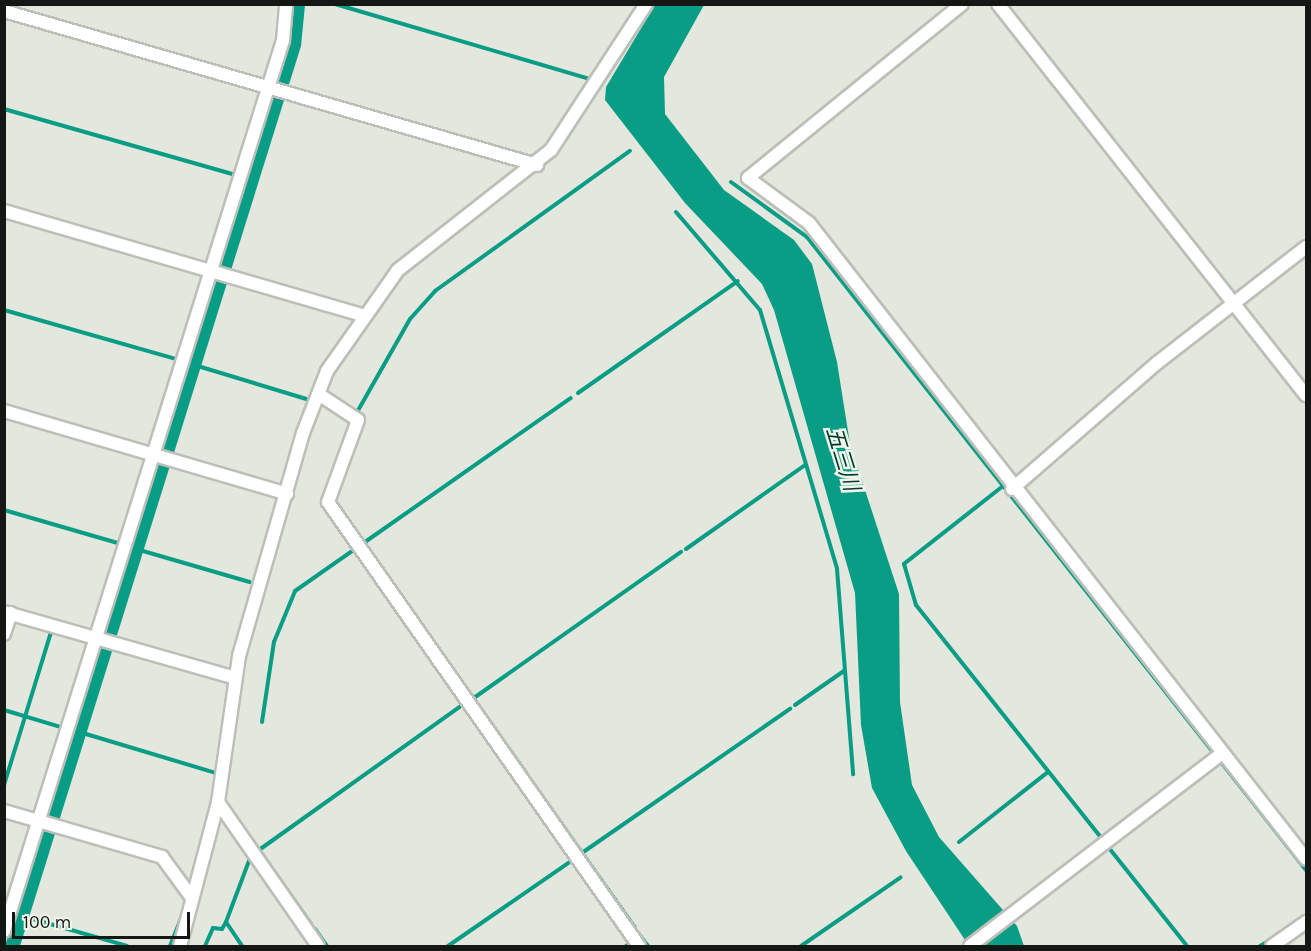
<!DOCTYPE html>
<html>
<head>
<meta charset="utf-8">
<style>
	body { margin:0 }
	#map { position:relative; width:1311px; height:951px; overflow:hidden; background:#e3e7de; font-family:Karla,"Noto Sans JP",sans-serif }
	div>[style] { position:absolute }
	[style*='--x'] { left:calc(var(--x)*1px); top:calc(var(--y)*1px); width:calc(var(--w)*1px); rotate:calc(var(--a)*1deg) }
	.water>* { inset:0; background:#099d85 }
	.stream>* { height:4px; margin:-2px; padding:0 2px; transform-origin:2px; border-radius:2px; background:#099d85 }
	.roads { filter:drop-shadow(2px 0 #bbbfb7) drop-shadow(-2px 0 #bbbfb7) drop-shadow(0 2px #bbbfb7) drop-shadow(0 -2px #bbbfb7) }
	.minor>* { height:12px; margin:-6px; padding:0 6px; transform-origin:6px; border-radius:6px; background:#fff }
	span { translate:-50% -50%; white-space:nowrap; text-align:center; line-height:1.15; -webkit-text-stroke:5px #f0f5eb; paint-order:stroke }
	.water-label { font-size:22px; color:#003a2f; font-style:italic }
	.frame { position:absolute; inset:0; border:6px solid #151714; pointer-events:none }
	.scale { position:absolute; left:12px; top:912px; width:178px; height:27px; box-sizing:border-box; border:3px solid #151714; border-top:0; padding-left:8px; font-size:18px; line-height:21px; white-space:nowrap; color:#151714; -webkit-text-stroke:4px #f0f5eb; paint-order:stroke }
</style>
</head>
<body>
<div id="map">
	<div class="water">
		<i style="clip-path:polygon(290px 5px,305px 5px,301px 46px,20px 946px,5px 946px)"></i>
		<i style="clip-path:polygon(655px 5px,704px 5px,664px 77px,665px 114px,724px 190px,794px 240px,812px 264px,837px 362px,850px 444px,899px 594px,900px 702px,912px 785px,939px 837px,1017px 926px,1024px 946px,969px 946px,906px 851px,872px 788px,861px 725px,855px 593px,774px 310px,762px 284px,685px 203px,605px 100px,606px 87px)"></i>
	</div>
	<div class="stream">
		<i style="--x:335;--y:4;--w:266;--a:16.4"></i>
		<i style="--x:4;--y:109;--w:241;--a:15.9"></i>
		<i style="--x:731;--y:182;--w:94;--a:35.9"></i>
		<i style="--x:807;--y:237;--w:656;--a:51.75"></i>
		<i style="--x:676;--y:212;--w:129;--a:49.4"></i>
		<i style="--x:760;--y:310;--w:270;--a:73.4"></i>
		<i style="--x:837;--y:569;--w:206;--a:85.5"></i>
		<i style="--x:4;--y:310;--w:182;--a:15.9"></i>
		<i style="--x:201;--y:367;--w:117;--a:16.9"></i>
		<i style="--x:578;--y:393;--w:195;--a:-35"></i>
		<i style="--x:356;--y:414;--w:109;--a:-60.4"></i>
		<i style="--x:410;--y:319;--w:38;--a:-48"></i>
		<i style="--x:435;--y:291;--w:240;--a:-35.7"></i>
		<i style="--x:1003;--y:486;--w:126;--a:141.8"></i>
		<i style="--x:904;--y:564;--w:43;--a:73.7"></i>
		<i style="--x:916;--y:605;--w:300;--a:51.5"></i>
		<i style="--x:335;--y:501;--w:141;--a:55.1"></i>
		<i style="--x:4;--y:510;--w:122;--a:16.2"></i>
		<i style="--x:365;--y:542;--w:251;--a:-35"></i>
		<i style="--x:686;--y:549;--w:146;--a:-35.2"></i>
		<i style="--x:143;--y:551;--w:111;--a:16.2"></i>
		<i style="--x:421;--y:624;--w:182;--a:54.8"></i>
		<i style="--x:471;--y:700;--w:257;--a:-35.2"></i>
		<i style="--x:795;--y:705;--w:60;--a:-34.8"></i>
		<i style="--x:4;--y:710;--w:63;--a:16.7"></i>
		<i style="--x:262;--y:722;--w:81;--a:-81.5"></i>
		<i style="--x:274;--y:642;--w:55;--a:-67.6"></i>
		<i style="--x:295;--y:591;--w:73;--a:-35"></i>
		<i style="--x:86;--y:734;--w:136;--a:16.7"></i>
		<i style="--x:1221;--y:762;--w:137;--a:51.8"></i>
		<i style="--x:530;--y:779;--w:182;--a:54.8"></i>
		<i style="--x:4;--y:785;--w:163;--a:-72.9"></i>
		<i style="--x:959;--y:842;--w:113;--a:-38.2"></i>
		<i style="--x:1109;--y:848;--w:125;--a:51.5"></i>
		<i style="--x:579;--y:855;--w:257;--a:-34.7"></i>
		<i style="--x:29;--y:918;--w:102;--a:15.9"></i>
		<i style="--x:226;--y:922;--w:29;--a:56"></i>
		<i style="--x:311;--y:924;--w:90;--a:-125.1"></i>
		<i style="--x:259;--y:850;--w:252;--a:-35.5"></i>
		<i style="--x:315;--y:929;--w:21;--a:55"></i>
		<i style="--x:638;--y:933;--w:16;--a:52"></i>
		<i style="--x:170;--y:946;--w:32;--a:-68"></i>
		<i style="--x:205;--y:946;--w:20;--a:-66"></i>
		<i style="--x:213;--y:928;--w:9;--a:6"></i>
		<i style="--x:222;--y:929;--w:8;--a:-60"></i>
		<i style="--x:226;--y:922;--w:68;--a:-69.4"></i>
		<i style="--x:448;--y:946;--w:153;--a:-34.6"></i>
		<i style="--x:626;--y:946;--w:6;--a:-31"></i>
		<i style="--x:801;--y:946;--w:121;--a:-34.6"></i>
		<i style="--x:1260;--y:946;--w:14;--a:-30"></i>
	</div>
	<div class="roads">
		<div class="minor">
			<i style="--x:962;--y:4;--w:276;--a:140.9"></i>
			<i style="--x:748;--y:178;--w:76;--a:36.4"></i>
			<i style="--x:809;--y:223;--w:807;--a:51.99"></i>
			<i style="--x:998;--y:4;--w:498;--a:51.8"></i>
			<i style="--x:4;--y:11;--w:555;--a:16.12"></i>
			<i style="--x:4;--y:211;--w:374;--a:16.2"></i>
			<i style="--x:320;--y:395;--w:45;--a:33.3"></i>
			<i style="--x:358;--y:420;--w:87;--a:110.1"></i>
			<i style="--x:328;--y:502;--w:542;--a:54.99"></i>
			<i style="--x:4;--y:411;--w:295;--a:16.3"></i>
			<i style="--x:1012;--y:489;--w:192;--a:-41"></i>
			<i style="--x:1157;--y:363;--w:189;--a:-37.9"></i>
			<i style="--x:4;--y:612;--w:240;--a:15.9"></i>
			<i style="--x:4;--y:634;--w:22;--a:-72"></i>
			<i style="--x:218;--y:802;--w:175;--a:55.2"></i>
			<i style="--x:4;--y:811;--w:165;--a:16.2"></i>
			<i style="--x:162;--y:857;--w:51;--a:53.8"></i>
			<i style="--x:4;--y:931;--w:934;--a:-72.61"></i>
			<i style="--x:283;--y:40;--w:36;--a:-85"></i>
			<i style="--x:180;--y:946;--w:149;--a:-75.2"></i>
			<i style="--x:218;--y:802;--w:148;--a:-81.8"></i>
			<i style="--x:239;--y:656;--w:232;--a:-74"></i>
			<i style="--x:303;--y:433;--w:66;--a:-68.8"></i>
			<i style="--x:327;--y:371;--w:123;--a:-54.9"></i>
			<i style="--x:398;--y:270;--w:194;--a:-38.1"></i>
			<i style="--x:551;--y:150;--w:174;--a:-56.9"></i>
			<i style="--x:970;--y:946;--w:317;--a:-37.4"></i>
			<i style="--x:1272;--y:946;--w:42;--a:-35.2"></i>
		</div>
	</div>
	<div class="water-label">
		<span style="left:842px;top:459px;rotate:73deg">五三川</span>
	</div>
	<div class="frame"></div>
	<div class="scale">100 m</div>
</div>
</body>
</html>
